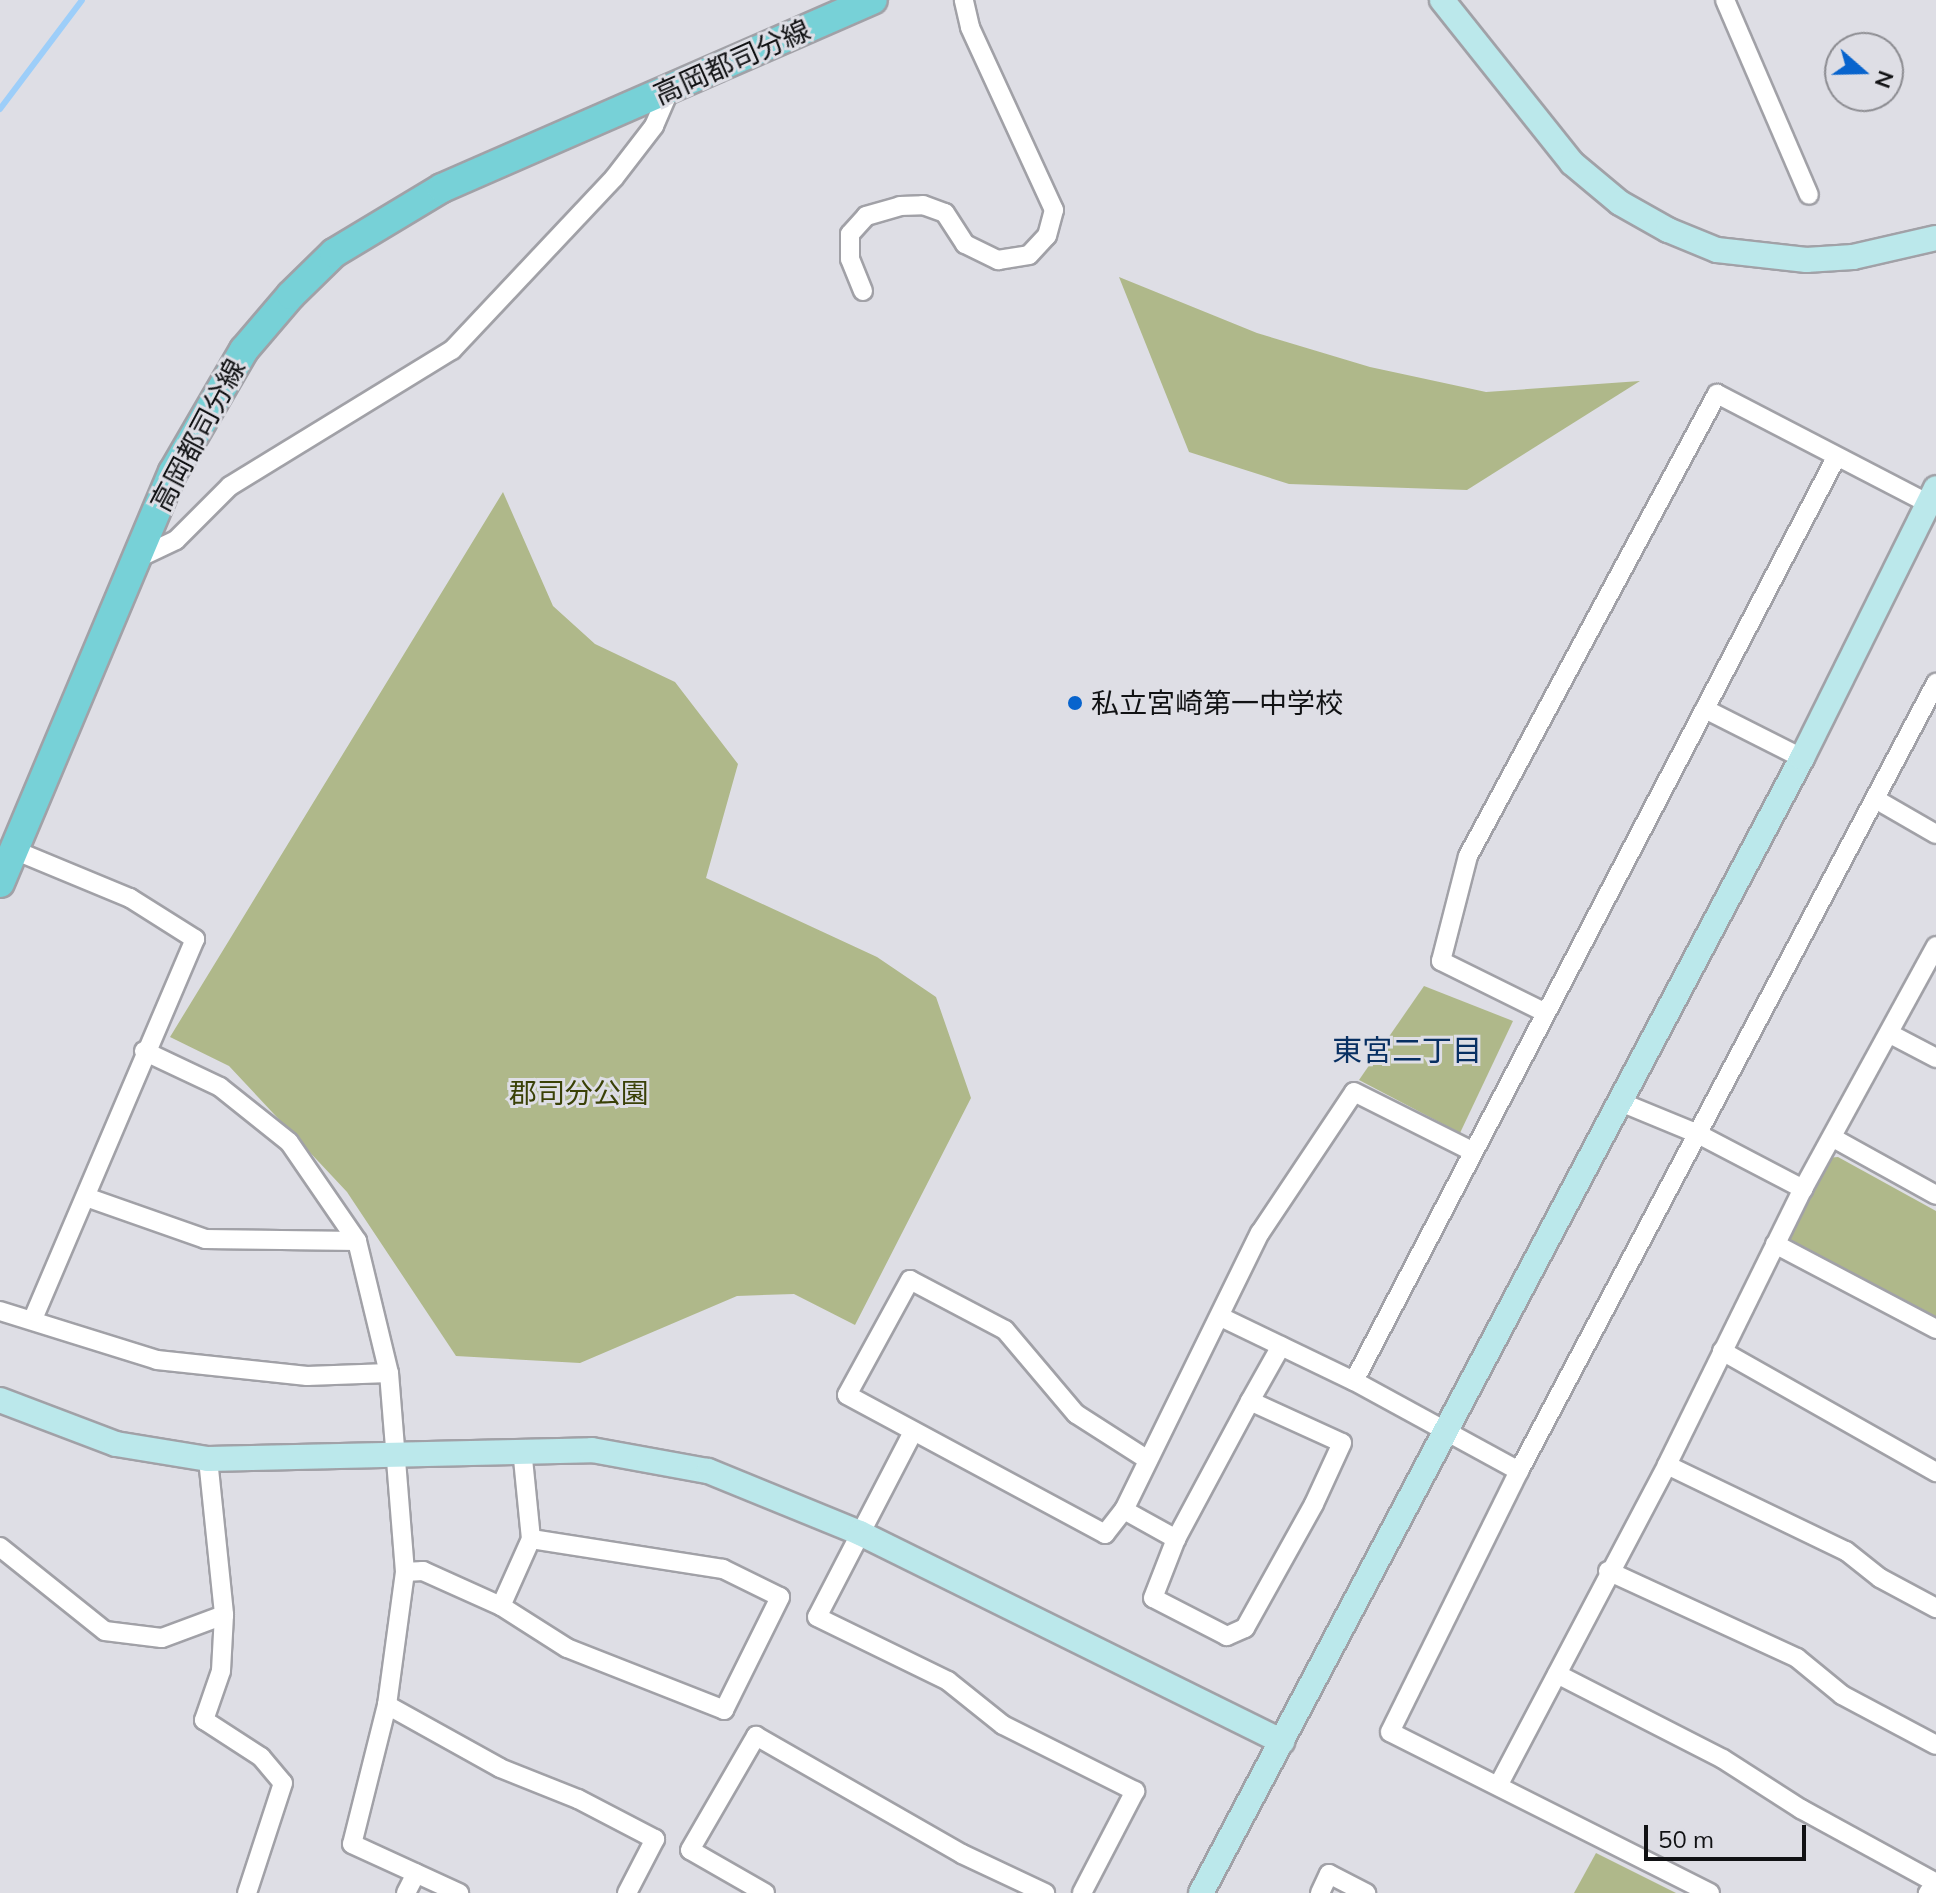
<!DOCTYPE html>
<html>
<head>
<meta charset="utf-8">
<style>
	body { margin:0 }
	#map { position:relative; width:1936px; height:1893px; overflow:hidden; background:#dedee5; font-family:Mulish,"Noto Sans JP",sans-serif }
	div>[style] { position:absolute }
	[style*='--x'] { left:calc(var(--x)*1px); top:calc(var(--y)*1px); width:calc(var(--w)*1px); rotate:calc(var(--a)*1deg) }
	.green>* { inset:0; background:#afb88a }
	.stream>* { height:6px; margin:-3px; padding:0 3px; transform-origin:3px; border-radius:3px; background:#9dcef9 }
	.roads { filter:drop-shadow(2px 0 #a1a1a7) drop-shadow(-2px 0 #a1a1a7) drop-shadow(0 2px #a1a1a7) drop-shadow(0 -2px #a1a1a7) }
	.street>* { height:18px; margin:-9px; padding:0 9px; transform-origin:9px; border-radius:9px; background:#fff }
	.secondary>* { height:24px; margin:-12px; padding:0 12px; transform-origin:12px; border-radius:12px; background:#bbe8eb }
	.primary>* { height:28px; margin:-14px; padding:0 14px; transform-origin:14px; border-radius:14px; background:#77d1d7 }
	.dots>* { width:22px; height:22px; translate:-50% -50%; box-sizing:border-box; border:4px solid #dedee5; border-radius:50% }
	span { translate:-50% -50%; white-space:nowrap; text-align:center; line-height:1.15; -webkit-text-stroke:6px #dedee5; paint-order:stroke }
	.street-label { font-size:28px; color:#111214 }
	.poi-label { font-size:28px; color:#111214 }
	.left { translate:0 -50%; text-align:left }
	.park-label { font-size:28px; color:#3a4107 }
	.neighbourhood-label { font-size:30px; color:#072f62 }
	.north { position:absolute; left:1824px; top:32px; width:80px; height:80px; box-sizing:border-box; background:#dedee5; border:2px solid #8c8c91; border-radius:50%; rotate:110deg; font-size:22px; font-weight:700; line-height:32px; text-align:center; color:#111214 }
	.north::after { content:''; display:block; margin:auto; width:28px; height:36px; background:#0864cd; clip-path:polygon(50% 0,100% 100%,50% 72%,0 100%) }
	.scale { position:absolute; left:1644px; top:1825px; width:162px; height:36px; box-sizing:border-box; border:4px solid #111214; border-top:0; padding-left:10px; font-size:24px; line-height:28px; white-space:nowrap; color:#111214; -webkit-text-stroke:6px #dedee5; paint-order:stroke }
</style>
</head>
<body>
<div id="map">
	<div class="green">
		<i style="clip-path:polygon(1119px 277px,1257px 333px,1370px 367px,1486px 392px,1640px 381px,1467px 490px,1289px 484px,1189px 452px)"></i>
		<i style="clip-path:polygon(503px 492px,553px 606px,595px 644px,675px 682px,738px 764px,706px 878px,877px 957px,936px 997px,971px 1098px,855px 1325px,794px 1294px,737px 1296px,580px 1363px,456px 1356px,347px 1192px,229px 1066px,170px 1037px)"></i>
		<i style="clip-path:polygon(1424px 986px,1513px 1021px,1460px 1133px,1359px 1080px)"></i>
		<i style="clip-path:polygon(1838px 1157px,1936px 1211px,1936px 1318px,1788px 1243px,1788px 1232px,1826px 1158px)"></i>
		<i style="clip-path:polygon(1596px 1853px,1676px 1893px,1574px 1893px)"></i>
	</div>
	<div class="stream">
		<i style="--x:0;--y:109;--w:136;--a:-53"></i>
	</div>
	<div class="roads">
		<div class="street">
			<i style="--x:1725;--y:0;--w:212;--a:66.7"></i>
			<i style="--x:863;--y:291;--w:35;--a:-112"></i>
			<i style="--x:850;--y:259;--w:25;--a:-90"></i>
			<i style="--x:850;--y:234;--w:24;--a:-48"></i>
			<i style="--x:866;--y:216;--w:35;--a:-16"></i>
			<i style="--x:900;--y:206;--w:23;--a:-2"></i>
			<i style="--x:923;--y:205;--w:23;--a:20"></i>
			<i style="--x:945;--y:213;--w:37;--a:57"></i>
			<i style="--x:965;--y:244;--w:37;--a:26"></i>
			<i style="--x:998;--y:260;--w:31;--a:-9"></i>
			<i style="--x:1029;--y:255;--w:26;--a:-47"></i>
			<i style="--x:1047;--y:236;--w:27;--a:-75"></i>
			<i style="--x:1054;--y:210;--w:201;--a:-114.7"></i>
			<i style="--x:970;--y:27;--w:28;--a:-103"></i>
			<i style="--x:138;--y:558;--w:42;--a:-25.3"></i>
			<i style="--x:176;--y:540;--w:76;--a:-45"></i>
			<i style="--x:230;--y:486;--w:260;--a:-31.5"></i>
			<i style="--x:452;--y:350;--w:236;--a:-46.7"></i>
			<i style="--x:614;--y:178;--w:66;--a:-52.4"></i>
			<i style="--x:654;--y:126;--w:40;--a:-66.6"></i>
			<i style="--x:1705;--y:709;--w:109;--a:26.8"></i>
			<i style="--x:1877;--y:800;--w:68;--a:30"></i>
			<i style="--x:14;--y:850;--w:126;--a:22.5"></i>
			<i style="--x:130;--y:898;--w:77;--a:32.2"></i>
			<i style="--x:195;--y:939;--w:413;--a:113.1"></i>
			<i style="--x:1544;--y:1012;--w:115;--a:-153.7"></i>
			<i style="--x:1441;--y:961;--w:108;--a:-75.6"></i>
			<i style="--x:1468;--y:856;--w:525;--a:-61.68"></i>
			<i style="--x:1717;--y:394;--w:239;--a:27.4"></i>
			<i style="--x:1892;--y:1035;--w:50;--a:27.6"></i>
			<i style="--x:144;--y:1051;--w:84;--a:25.3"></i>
			<i style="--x:220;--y:1087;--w:88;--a:38.6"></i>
			<i style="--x:289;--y:1142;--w:120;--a:55.5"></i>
			<i style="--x:357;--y:1241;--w:136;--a:76.4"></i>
			<i style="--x:389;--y:1373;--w:200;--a:85.4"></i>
			<i style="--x:405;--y:1572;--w:134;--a:97.7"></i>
			<i style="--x:387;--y:1705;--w:143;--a:104.1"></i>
			<i style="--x:352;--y:1844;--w:118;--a:24.6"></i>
			<i style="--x:1618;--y:1101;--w:87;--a:22.4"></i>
			<i style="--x:1698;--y:1134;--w:119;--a:27.6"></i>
			<i style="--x:1835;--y:1139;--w:115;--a:29"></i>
			<i style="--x:86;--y:1197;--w:126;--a:19.4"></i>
			<i style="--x:205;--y:1239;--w:152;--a:0.8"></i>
			<i style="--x:1775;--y:1244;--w:182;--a:27.8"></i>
			<i style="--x:0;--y:1311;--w:164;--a:17.3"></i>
			<i style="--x:157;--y:1360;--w:151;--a:6.1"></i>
			<i style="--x:307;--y:1376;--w:82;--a:-2.1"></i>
			<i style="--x:1223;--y:1318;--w:145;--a:25.7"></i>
			<i style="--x:1354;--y:1381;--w:188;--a:28.6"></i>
			<i style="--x:1722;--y:1351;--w:246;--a:29.5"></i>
			<i style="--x:1354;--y:1381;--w:1041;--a:-62.43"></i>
			<i style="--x:1250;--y:1401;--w:101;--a:24.5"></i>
			<i style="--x:1342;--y:1443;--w:67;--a:114.7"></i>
			<i style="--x:1314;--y:1504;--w:142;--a:119.1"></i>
			<i style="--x:1245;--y:1628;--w:20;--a:156"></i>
			<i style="--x:1227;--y:1636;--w:83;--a:-152.8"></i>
			<i style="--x:1153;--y:1598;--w:63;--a:-68.7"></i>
			<i style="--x:1176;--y:1539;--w:157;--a:-61.8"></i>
			<i style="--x:1250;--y:1401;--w:63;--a:-60.6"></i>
			<i style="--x:913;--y:1432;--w:208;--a:117.4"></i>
			<i style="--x:817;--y:1617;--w:146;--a:26"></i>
			<i style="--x:948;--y:1681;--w:70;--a:38.7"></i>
			<i style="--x:1003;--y:1725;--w:148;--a:26.6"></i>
			<i style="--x:1135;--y:1791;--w:115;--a:117.5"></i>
			<i style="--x:208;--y:1459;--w:157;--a:84.1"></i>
			<i style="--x:224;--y:1615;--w:56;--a:93.1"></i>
			<i style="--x:221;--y:1671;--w:52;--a:109.1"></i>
			<i style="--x:204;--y:1720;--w:68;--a:33"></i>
			<i style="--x:261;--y:1757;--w:34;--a:50"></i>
			<i style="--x:283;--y:1783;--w:116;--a:108.1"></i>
			<i style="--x:1148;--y:1460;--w:85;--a:-147.4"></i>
			<i style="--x:1076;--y:1414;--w:110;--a:-130.2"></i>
			<i style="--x:1005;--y:1330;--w:107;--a:-152.2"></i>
			<i style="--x:910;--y:1280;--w:131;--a:118.7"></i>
			<i style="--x:847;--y:1395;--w:293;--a:28.3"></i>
			<i style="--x:1105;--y:1534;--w:31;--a:-52"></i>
			<i style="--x:1124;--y:1510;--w:309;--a:-63.9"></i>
			<i style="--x:1260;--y:1233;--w:169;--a:-56.3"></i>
			<i style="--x:1354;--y:1092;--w:132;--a:26.6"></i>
			<i style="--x:1667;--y:1465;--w:199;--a:25.7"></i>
			<i style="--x:1846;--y:1551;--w:43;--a:38.5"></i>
			<i style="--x:1880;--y:1578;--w:64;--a:28.2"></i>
			<i style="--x:1124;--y:1510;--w:60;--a:29.1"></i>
			<i style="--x:0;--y:1547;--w:134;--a:38.7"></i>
			<i style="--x:105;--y:1631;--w:57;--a:7"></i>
			<i style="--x:162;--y:1638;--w:66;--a:-20.4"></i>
			<i style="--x:1608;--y:1571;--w:208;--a:24.7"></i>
			<i style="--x:1797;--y:1658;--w:58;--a:39.4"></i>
			<i style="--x:1842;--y:1695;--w:106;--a:28"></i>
			<i style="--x:405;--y:1572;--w:18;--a:-3"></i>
			<i style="--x:423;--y:1571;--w:85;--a:24.2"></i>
			<i style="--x:501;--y:1606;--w:78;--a:32.5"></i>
			<i style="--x:567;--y:1648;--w:169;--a:21.5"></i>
			<i style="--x:724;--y:1710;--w:126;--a:-63.6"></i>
			<i style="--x:780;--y:1597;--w:64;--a:-153.8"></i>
			<i style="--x:723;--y:1569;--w:194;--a:-171.1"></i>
			<i style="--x:501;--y:1606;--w:73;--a:-65.9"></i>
			<i style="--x:531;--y:1539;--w:90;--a:-95.7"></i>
			<i style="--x:1557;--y:1674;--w:186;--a:27.1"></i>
			<i style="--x:1723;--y:1759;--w:93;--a:32.7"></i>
			<i style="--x:1801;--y:1809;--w:154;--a:28.7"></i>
			<i style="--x:1936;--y:1883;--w:13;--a:129"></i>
			<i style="--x:387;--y:1705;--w:129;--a:29.1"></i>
			<i style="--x:500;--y:1768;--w:84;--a:21.7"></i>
			<i style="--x:578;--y:1799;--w:87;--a:27.5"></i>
			<i style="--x:655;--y:1839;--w:61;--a:117.4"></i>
			<i style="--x:1499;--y:1784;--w:361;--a:-62.2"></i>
			<i style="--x:1667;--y:1465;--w:308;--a:-63.8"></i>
			<i style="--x:1803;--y:1189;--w:277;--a:-61.3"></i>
			<i style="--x:406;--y:1893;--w:22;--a:-63"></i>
			<i style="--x:765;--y:1893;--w:86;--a:-150.2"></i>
			<i style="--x:690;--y:1850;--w:132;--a:-59.9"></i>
			<i style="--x:756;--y:1736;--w:237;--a:29.8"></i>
			<i style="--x:962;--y:1854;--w:92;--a:25.2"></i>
			<i style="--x:1320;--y:1893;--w:21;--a:-65"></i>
			<i style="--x:1329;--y:1874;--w:42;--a:27.2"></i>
			<i style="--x:1710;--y:1893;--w:358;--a:-153.3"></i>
			<i style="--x:1390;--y:1732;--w:291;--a:-63.7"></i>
			<i style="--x:1519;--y:1471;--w:892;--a:-62.11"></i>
		</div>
		<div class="secondary">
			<i style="--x:1442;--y:0;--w:208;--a:51.4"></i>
			<i style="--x:1572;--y:163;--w:62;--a:39.8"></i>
			<i style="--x:1620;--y:203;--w:55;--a:29.4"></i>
			<i style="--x:1668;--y:230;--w:53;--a:22.2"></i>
			<i style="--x:1717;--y:250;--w:90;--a:6.4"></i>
			<i style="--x:1806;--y:260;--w:47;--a:-3.7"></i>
			<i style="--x:1853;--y:257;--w:85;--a:-12.9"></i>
			<i style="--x:0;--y:1400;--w:124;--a:20.8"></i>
			<i style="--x:116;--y:1444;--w:93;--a:9.3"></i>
			<i style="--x:208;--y:1459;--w:384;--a:-1.3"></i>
			<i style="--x:592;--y:1450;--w:118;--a:10.3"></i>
			<i style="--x:708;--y:1471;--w:164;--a:22.2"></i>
			<i style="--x:860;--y:1533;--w:471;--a:26.3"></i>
			<i style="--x:1201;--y:1893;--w:1284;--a:-62.1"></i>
			<i style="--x:1802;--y:758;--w:301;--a:-63.6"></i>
		</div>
		<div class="primary">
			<i style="--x:0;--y:883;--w:446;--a:-67.2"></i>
			<i style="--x:173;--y:472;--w:141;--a:-59.8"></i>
			<i style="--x:244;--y:350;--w:72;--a:-49.5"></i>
			<i style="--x:291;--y:295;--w:60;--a:-44.3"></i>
			<i style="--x:334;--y:253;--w:126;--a:-31"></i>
			<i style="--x:442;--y:188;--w:470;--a:-23.6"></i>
		</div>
	</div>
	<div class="dots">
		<i style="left:1075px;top:703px;background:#0864cd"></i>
	</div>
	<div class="street-label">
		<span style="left:732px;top:62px;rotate:-24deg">高岡都司分線</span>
		<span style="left:198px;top:435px;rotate:-62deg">高岡都司分線</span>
	</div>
	<div class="poi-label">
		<span class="left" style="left:1091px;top:703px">私立宮崎第一中学校</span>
	</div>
	<div class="park-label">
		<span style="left:579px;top:1093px">郡司分公園</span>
	</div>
	<div class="neighbourhood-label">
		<span style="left:1407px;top:1050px">東宮二丁目</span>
	</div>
	<div class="north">N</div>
	<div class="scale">50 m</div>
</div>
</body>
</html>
